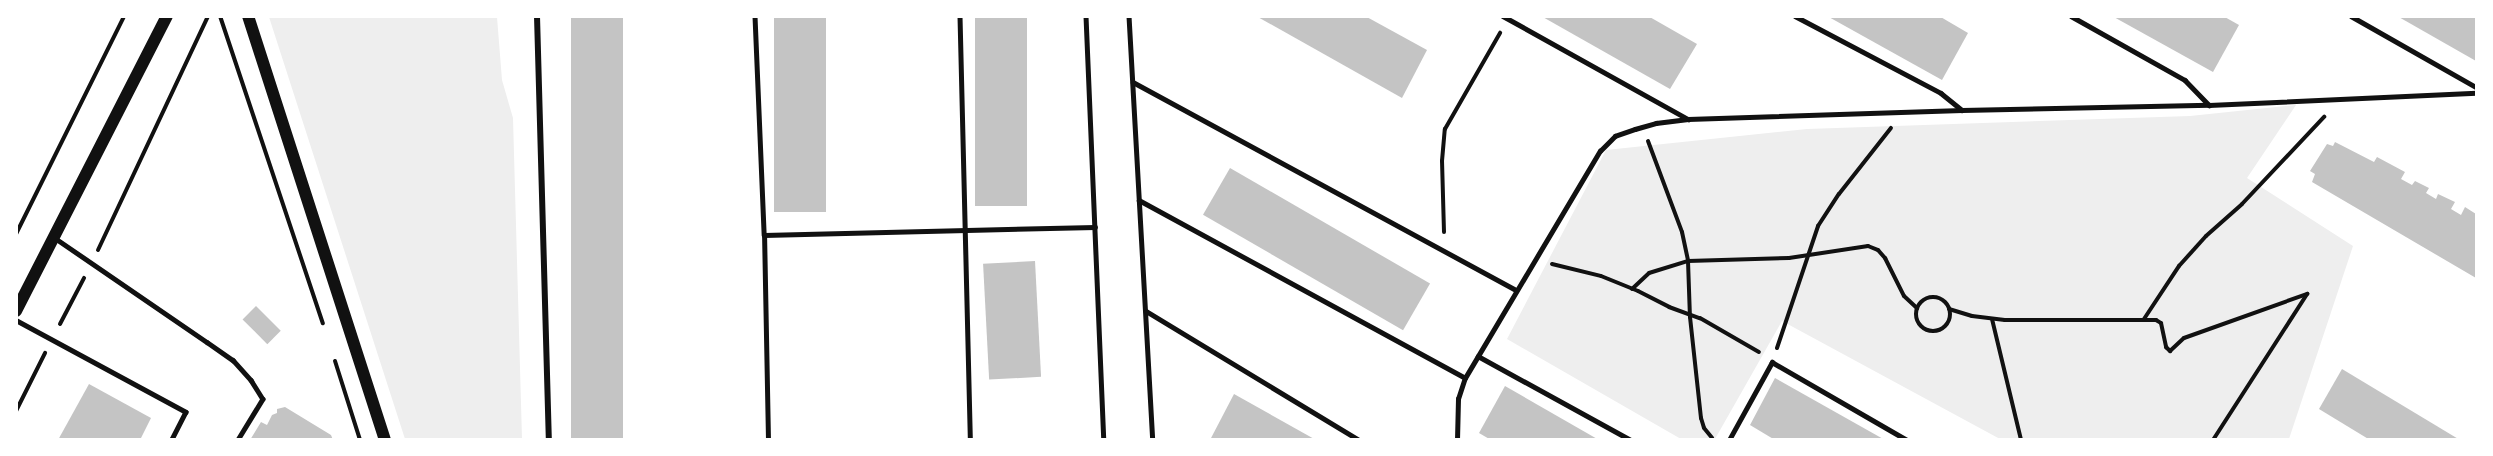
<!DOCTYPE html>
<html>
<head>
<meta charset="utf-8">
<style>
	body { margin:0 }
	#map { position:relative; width:2493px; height:456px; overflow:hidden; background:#fff; font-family:Montserrat,sans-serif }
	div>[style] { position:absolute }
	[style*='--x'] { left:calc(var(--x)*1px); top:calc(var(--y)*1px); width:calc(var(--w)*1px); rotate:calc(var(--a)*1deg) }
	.green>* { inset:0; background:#eee }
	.building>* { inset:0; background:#c4c4c4; transform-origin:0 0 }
	.path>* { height:4px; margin:-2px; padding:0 2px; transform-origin:2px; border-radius:2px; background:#111 }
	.path>.ring { margin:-2px; padding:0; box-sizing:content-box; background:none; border:4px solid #111; border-radius:50% }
	.service>* { height:4.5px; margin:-2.25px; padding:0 2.25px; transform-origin:2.25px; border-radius:2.25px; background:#111 }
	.minor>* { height:6px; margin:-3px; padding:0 3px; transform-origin:3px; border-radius:3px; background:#111 }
	.secondary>* { height:12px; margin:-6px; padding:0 6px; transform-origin:6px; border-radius:6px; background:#111 }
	span { translate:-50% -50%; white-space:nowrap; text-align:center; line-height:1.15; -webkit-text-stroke:4.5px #fff; paint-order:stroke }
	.frame { position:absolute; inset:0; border:18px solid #fff; pointer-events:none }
</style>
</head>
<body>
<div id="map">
	<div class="green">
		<i style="clip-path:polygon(269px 17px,497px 17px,502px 80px,513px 118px,522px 439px,405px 439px)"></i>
		<i style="clip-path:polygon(2296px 105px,2247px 178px,2353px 246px,2289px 439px,2000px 439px,1782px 321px,1715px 439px,1681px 439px,1507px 339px,1606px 150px,1807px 129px,2190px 116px)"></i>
	</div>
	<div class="building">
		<i style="left:571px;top:16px;width:52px;height:424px"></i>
		<i style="left:774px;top:16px;width:52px;height:196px"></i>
		<i style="left:975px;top:16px;width:52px;height:190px"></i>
		<i style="clip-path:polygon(1256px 16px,1365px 16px,1427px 50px,1402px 98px)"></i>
		<i style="clip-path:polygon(1541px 16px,1648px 16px,1697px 44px,1670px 89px)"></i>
		<i style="clip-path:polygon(1827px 16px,1939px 16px,1968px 33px,1942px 80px)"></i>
		<i style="clip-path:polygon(2112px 16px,2223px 16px,2239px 25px,2213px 72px)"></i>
		<i style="clip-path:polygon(2397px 16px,2476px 16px,2476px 61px)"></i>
		<i style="clip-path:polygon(2335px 142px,2374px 162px,2377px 157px,2405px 172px,2401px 179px,2412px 185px,2415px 181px,2429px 188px,2426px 193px,2436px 199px,2438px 194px,2455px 202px,2451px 209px,2461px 215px,2465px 207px,2476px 214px,2476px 278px,2312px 182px,2315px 174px,2310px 171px,2327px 144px,2333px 146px)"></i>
		<i style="left:1230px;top:168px;width:231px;height:54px;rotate:30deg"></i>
		<i style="left:1035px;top:261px;width:116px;height:52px;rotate:87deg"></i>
		<i style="left:256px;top:306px;width:35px;height:19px;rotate:45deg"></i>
		<i style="clip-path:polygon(2342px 369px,2460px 440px,2370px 440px,2319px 409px)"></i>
		<i style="clip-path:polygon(1775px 378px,1885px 440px,1775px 440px,1750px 425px)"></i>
		<i style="clip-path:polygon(89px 384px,151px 418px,140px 440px,58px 440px)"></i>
		<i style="clip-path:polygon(1505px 386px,1599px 440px,1491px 440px,1479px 433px)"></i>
		<i style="clip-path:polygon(1234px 394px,1316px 440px,1210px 440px)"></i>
		<i style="clip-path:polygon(285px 407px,331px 435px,333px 440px,250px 440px,261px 422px,267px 425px,272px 415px,277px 413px,277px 409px)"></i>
	</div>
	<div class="path">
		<i style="--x:220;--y:16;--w:324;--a:71.5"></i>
		<i style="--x:1648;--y:141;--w:97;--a:69.5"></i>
		<i style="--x:1682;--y:232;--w:30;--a:78"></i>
		<i style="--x:1688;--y:261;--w:56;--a:88"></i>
		<i style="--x:1690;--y:317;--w:102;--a:83.8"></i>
		<i style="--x:1701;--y:418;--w:10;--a:73"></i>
		<i style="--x:1704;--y:428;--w:13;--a:51"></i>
		<i style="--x:1444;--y:232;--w:71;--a:-91.6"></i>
		<i style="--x:1442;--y:161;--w:32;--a:-85"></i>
		<i style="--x:1445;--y:129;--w:111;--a:-60.2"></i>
		<i style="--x:16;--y:234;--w:243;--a:-63.6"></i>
		<i style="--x:98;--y:250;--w:259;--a:-64.8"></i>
		<i style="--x:1552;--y:264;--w:50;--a:13.8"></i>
		<i style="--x:1601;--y:276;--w:40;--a:22"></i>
		<i style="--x:1638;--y:291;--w:35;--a:27"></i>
		<i style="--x:1669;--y:307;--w:33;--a:20"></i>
		<i style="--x:1700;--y:318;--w:68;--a:30"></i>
		<i style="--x:1632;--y:289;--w:23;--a:-43"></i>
		<i style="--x:1649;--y:273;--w:41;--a:-17.1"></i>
		<i style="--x:1688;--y:261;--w:101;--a:-1.7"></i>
		<i style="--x:1789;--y:258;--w:80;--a:-8.6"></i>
		<i style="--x:1868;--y:246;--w:11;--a:22"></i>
		<i style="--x:1878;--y:250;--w:11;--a:49"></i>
		<i style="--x:1885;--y:258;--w:42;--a:63.4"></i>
		<i style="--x:1904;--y:296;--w:18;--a:43"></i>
		<i class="ring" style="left:1916px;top:297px;width:30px;height:30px"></i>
		<i style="--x:1949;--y:309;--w:24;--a:17"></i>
		<i style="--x:1972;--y:316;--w:33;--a:7"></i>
		<i style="--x:2005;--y:320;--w:151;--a:0"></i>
		<i style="--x:2156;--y:320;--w:6;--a:31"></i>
		<i style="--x:2161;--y:323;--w:25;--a:78"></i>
		<i style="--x:2166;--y:347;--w:6;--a:45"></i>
		<i style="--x:2170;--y:351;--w:19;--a:-43"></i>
		<i style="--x:2184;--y:338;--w:131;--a:-19.7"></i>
		<i style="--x:1992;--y:319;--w:124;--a:76.5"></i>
		<i style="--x:2144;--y:319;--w:64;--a:-56.6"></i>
		<i style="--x:2179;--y:266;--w:40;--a:-48"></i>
		<i style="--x:2206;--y:236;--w:48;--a:-41.6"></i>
		<i style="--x:2242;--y:204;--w:120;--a:-46.7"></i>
		<i style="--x:60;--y:324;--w:52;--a:-62.4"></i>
		<i style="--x:1777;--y:348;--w:129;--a:-71.4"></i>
		<i style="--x:1818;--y:226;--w:38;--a:-57"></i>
		<i style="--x:1839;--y:194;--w:84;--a:-51.8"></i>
		<i style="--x:335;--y:361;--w:83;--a:72.4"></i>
		<i style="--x:16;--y:411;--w:65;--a:-63.4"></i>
		<i style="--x:2213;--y:440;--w:174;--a:-57.2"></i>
	</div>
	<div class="service">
		<i style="--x:755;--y:16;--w:219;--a:87.6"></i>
		<i style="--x:960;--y:16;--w:424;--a:88.6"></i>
		<i style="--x:1086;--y:16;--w:424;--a:87.6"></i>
		<i style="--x:1129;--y:16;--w:425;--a:86.8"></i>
		<i style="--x:1503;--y:16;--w:212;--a:29.1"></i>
		<i style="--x:1795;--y:16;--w:165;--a:27.8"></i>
		<i style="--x:1941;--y:93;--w:27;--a:39"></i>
		<i style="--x:2071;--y:16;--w:131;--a:29.3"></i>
		<i style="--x:2185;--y:80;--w:35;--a:46"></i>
		<i style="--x:2351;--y:16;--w:144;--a:29.6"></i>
		<i style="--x:1133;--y:82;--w:436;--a:28.5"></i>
		<i style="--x:1139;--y:200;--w:371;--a:28.6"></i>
		<i style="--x:55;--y:238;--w:184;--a:34.4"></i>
		<i style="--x:207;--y:342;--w:32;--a:35"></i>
		<i style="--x:233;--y:360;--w:27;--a:48"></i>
		<i style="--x:251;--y:380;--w:22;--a:58"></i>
		<i style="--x:263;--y:399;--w:48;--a:121.4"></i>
		<i style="--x:1146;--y:311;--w:249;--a:31.2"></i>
		<i style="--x:16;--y:320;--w:193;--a:28.4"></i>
		<i style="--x:186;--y:412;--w:31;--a:117"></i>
		<i style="--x:1478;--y:356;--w:175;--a:28.8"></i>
		<i style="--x:768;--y:440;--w:205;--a:-91.1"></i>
		<i style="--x:764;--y:235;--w:331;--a:-1.4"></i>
		<i style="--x:1457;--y:440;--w:41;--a:-88.6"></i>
		<i style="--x:1458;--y:399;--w:22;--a:-72"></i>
		<i style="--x:1465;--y:378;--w:264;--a:-59.3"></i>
		<i style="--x:1600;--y:151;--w:21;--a:-45"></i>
		<i style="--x:1615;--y:136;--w:21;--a:-19"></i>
		<i style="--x:1635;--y:129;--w:22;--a:-16"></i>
		<i style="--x:1656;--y:123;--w:32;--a:-7"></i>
		<i style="--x:1688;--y:119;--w:274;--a:-1.9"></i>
		<i style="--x:1962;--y:110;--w:247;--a:-1.2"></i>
		<i style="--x:2209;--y:105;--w:267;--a:-2.6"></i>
		<i style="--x:1729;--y:440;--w:89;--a:-61.1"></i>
		<i style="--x:1772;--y:362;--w:156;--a:30"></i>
	</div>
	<div class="minor">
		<i style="--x:537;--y:16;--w:424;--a:88.4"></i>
	</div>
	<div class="secondary">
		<i style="--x:248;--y:16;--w:446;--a:72.1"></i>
		<i style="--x:16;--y:311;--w:331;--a:-62.9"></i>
	</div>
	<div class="frame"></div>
</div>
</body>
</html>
